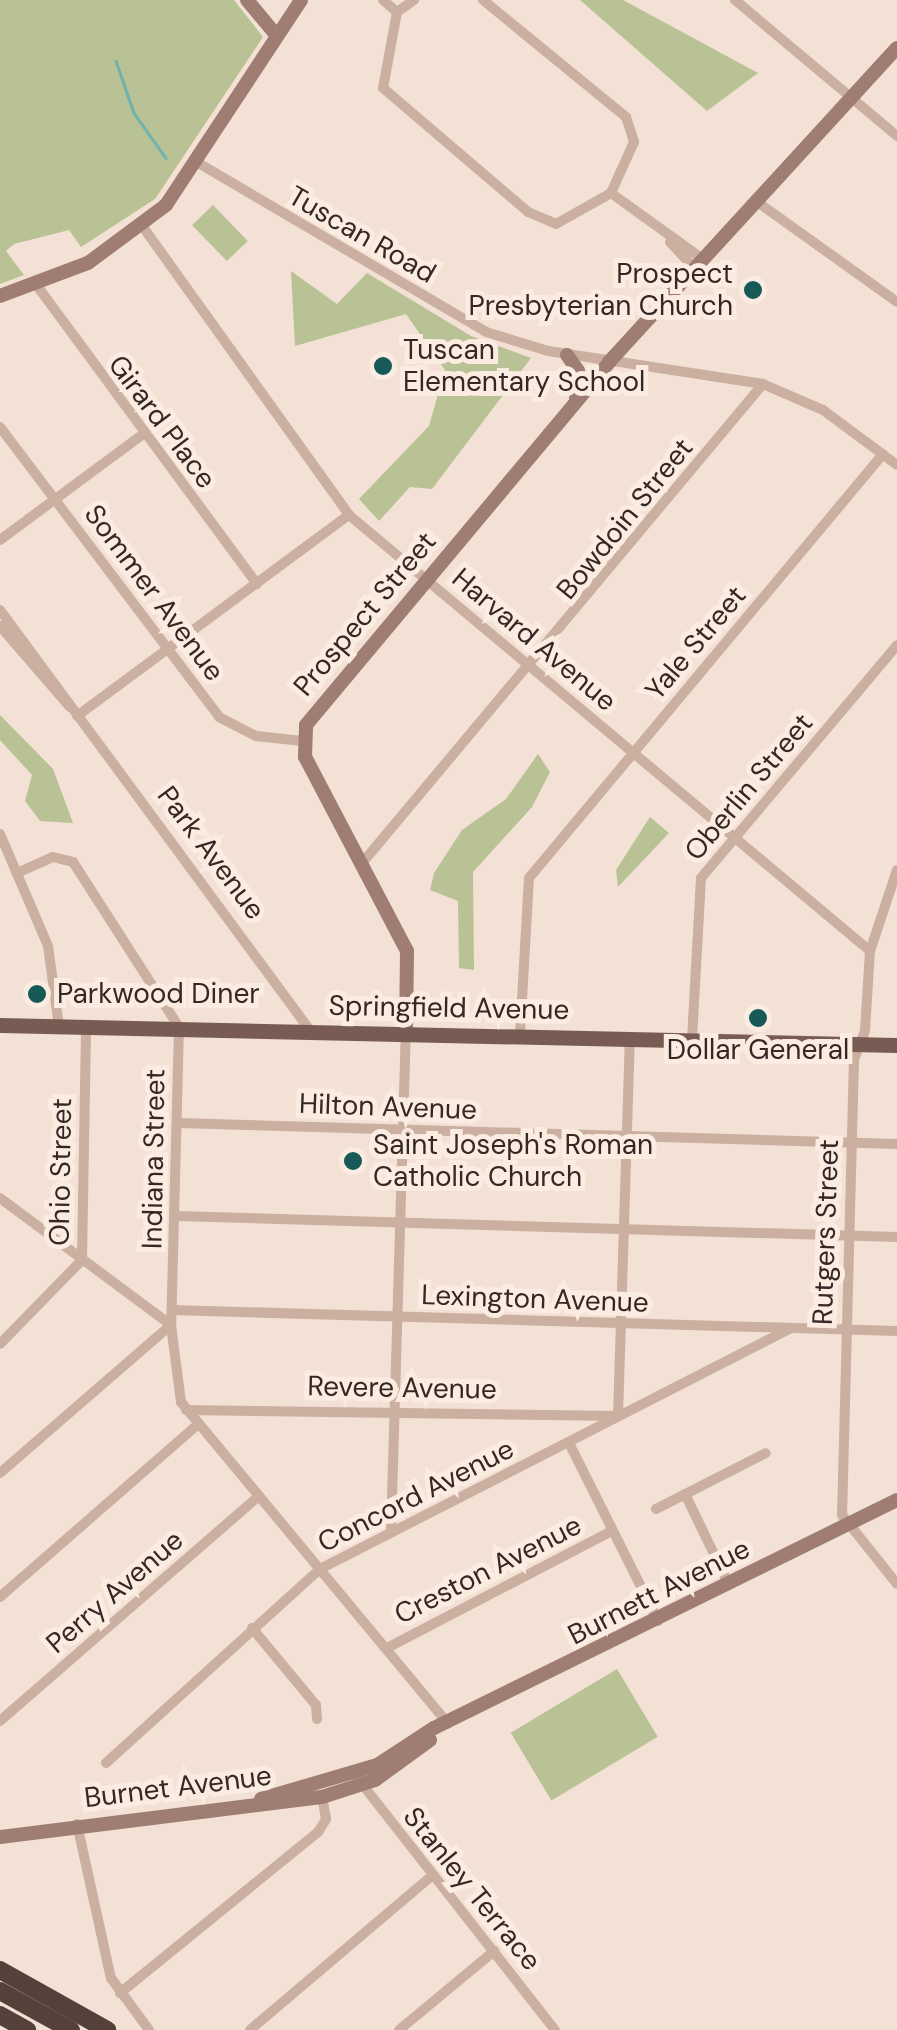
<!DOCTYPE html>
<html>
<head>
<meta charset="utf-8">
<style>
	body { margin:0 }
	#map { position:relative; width:897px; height:2030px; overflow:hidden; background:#f3e1d5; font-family:"DM Sans",sans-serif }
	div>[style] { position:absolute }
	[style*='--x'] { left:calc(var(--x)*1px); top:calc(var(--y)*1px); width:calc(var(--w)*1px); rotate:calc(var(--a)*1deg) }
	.green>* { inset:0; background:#b8c294; transform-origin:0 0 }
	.stream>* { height:2.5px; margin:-1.25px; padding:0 1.25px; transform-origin:1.25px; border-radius:1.25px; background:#71b2ae }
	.street>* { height:10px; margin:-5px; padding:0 5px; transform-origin:5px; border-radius:5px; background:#cbafa0 }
	.secondary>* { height:14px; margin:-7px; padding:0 7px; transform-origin:7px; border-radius:7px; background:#9f7d72 }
	.primary>* { height:15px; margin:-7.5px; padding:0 7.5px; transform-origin:7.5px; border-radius:7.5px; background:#785c53 }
	.highway>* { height:18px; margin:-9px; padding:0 9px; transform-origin:9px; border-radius:9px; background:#56403a }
	.dots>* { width:28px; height:28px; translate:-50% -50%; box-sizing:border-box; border:5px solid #faece1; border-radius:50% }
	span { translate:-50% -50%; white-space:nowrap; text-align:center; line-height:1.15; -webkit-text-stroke:10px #faece1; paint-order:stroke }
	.street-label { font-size:28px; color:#342724 }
	.poi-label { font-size:28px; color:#342724 }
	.right { translate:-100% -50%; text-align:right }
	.left { translate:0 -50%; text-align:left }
</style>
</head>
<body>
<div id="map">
	<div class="green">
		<i style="clip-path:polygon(0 0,234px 0,263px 37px,155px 199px,81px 247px,69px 230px,14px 244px,6px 251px,24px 275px,0 284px)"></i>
		<i style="clip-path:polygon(580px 0,623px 0,758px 73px,707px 111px)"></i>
		<i style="left:213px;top:205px;width:50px;height:29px;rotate:46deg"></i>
		<i style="clip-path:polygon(291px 271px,337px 304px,367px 273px,471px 336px,531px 358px,432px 489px,410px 487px,379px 521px,359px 499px,429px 426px,445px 370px,406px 314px,295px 346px)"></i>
		<i style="clip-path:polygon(0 715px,53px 769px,73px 823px,40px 821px,25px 801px,32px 775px,0 740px)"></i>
		<i style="clip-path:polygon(538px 754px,550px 772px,532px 807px,473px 872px,474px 970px,459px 968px,458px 901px,430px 890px,434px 873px,462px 830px,506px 799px)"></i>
		<i style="clip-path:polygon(650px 817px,669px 833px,618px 887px,616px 870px)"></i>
		<i style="left:617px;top:1669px;width:79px;height:124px;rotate:59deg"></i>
	</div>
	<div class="stream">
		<i style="--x:116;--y:61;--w:55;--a:70.9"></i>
		<i style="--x:134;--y:113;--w:55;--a:54.6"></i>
	</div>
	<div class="street">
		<i style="--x:383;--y:0;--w:18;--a:41"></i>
		<i style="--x:397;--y:12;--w:21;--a:-35"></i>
		<i style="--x:483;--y:0;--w:185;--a:39.3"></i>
		<i style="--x:626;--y:117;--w:26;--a:72"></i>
		<i style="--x:634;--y:142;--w:56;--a:114.3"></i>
		<i style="--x:735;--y:0;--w:212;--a:40"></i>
		<i style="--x:397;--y:12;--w:77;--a:100.4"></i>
		<i style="--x:383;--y:88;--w:191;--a:40.5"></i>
		<i style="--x:528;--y:212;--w:30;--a:23"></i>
		<i style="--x:556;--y:224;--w:63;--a:-29.4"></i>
		<i style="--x:611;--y:193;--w:111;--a:35.8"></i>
		<i style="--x:200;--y:164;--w:332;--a:30.4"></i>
		<i style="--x:486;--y:332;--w:65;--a:17"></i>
		<i style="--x:548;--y:351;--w:218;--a:8.7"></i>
		<i style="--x:763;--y:384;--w:65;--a:23.4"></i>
		<i style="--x:823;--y:410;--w:92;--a:36.6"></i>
		<i style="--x:756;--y:201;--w:173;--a:35.6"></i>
		<i style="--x:143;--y:227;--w:354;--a:54.4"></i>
		<i style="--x:349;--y:515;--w:679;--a:39.92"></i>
		<i style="--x:670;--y:242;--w:34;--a:47"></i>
		<i style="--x:35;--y:283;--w:374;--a:53.6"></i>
		<i style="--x:0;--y:427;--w:363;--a:52.9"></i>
		<i style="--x:219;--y:717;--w:42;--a:27.2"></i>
		<i style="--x:256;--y:736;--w:47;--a:6.1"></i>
		<i style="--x:0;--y:540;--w:177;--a:-36.5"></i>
		<i style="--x:0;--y:610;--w:521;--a:53.59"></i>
		<i style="--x:0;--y:626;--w:107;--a:49.2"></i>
		<i style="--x:77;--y:716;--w:338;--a:-36.5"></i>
		<i style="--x:0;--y:834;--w:122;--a:66.8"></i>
		<i style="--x:48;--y:946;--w:81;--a:82.2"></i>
		<i style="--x:363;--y:862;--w:623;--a:-50.08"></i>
		<i style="--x:897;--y:870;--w:85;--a:108.4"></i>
		<i style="--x:870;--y:951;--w:80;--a:93.6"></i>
		<i style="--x:865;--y:1031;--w:30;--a:111"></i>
		<i style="--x:854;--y:1059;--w:456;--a:91.5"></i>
		<i style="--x:842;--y:1515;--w:88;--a:51.4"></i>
		<i style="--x:17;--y:873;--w:39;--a:-24"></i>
		<i style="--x:53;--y:857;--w:21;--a:14"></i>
		<i style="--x:73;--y:862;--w:196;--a:57.3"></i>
		<i style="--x:179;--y:1027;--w:298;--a:91.5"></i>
		<i style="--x:171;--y:1325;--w:78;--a:82.6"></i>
		<i style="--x:181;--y:1402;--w:418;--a:50.3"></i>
		<i style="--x:520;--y:1034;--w:156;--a:-86.7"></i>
		<i style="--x:529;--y:878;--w:552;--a:-50.14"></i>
		<i style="--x:692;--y:1039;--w:161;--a:-86.8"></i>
		<i style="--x:701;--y:878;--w:304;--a:-49.9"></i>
		<i style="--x:178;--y:1123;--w:719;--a:1.67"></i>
		<i style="--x:0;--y:1198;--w:213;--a:36.6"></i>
		<i style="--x:176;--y:1216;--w:721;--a:1.67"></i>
		<i style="--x:172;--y:1310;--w:725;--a:1.66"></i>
		<i style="--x:0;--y:1344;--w:117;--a:-45.7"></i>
		<i style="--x:82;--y:1260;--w:234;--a:-89"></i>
		<i style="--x:186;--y:1410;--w:432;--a:0.8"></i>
		<i style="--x:618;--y:1416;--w:378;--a:-88.2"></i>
		<i style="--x:569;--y:1443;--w:199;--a:63.4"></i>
		<i style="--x:0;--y:1473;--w:226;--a:-40.9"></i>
		<i style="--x:685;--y:1494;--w:101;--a:64.2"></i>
		<i style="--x:656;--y:1509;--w:123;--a:-27"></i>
		<i style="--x:391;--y:1532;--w:499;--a:-88.3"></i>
		<i style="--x:0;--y:1597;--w:262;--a:-41.1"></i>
		<i style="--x:252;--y:1628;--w:100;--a:50.3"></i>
		<i style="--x:316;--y:1705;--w:14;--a:86"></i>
		<i style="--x:387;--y:1648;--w:251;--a:-27.5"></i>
		<i style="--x:0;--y:1721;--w:343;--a:-41"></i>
		<i style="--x:106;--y:1763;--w:289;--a:-42.2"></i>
		<i style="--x:320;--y:1569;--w:527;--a:-27.1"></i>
		<i style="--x:355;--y:1775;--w:324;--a:51.9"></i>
		<i style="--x:77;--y:1824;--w:158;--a:77.6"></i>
		<i style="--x:111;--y:1978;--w:64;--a:53.8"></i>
		<i style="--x:120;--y:1993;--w:255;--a:-39.1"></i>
		<i style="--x:318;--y:1832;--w:15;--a:-58"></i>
		<i style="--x:326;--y:1819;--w:22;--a:-100"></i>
		<i style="--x:250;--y:2030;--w:240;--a:-40.3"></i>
		<i style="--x:399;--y:2030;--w:124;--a:-39.7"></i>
	</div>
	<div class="secondary">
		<i style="--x:247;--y:0;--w:47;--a:50.2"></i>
		<i style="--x:0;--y:296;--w:94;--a:-20.6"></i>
		<i style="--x:88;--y:263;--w:97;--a:-36.6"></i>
		<i style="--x:166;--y:205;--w:245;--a:-56.6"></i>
		<i style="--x:567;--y:355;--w:19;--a:55"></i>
		<i style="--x:578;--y:371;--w:29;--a:94"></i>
		<i style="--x:406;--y:1033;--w:82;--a:-89.3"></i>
		<i style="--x:407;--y:951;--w:219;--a:-117.7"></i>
		<i style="--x:305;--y:757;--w:32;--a:-88"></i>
		<i style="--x:306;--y:725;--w:473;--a:-50.1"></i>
		<i style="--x:609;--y:362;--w:426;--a:-47.5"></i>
		<i style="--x:261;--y:1799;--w:121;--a:-16.3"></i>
		<i style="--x:377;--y:1765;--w:68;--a:-33"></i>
		<i style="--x:434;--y:1728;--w:516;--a:-26.22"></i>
		<i style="--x:0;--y:1837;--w:324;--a:-7.1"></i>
		<i style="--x:322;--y:1797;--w:56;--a:-17.8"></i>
		<i style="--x:375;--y:1780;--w:68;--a:-36"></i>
	</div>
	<div class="primary">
		<i style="--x:0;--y:1025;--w:897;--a:1.28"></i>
	</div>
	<div class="highway">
		<i style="--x:0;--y:1970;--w:123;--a:29.3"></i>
		<i style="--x:0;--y:1991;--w:81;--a:28.8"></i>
		<i style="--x:0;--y:2015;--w:31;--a:29"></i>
	</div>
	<div class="dots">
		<i style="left:753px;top:290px;background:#165956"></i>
		<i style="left:383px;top:366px;background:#165956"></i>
		<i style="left:37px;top:994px;background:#165956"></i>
		<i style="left:758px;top:1018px;background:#165956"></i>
		<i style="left:353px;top:1161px;background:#165956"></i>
	</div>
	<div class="street-label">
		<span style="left:362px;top:235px;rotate:30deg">Tuscan Road</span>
		<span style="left:162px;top:422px;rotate:53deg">Girard Place</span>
		<span style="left:625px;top:519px;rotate:-51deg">Bowdoin Street</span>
		<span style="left:154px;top:593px;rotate:53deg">Sommer Avenue</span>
		<span style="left:365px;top:614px;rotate:-50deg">Prospect Street</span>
		<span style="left:534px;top:640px;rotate:40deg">Harvard Avenue</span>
		<span style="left:696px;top:643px;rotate:-50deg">Yale Street</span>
		<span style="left:749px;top:787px;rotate:-50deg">Oberlin Street</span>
		<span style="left:211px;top:853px;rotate:53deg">Park Avenue</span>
		<span style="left:449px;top:1008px;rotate:1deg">Springfield Avenue</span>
		<span style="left:388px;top:1107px;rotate:2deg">Hilton Avenue</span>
		<span style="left:154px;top:1159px;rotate:-89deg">Indiana Street</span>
		<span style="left:61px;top:1172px;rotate:-89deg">Ohio Street</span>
		<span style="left:826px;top:1232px;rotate:-88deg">Rutgers Street</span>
		<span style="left:535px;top:1299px;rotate:2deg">Lexington Avenue</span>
		<span style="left:402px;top:1388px;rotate:1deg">Revere Avenue</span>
		<span style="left:416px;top:1496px;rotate:-27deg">Concord Avenue</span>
		<span style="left:488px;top:1570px;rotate:-27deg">Creston Avenue</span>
		<span style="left:115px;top:1592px;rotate:-41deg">Perry Avenue</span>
		<span style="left:659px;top:1592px;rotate:-27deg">Burnett Avenue</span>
		<span style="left:178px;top:1787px;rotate:-7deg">Burnet Avenue</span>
		<span style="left:472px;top:1889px;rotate:51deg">Stanley Terrace</span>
	</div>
	<div class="poi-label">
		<span class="right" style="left:733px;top:290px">Prospect<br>Presbyterian Church</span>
		<span class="left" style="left:403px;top:366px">Tuscan<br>Elementary School</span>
		<span class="left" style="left:57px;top:994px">Parkwood Diner</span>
		<span style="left:758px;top:1050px">Dollar General</span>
		<span class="left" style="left:373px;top:1161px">Saint Joseph's Roman<br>Catholic Church</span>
	</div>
</div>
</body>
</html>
